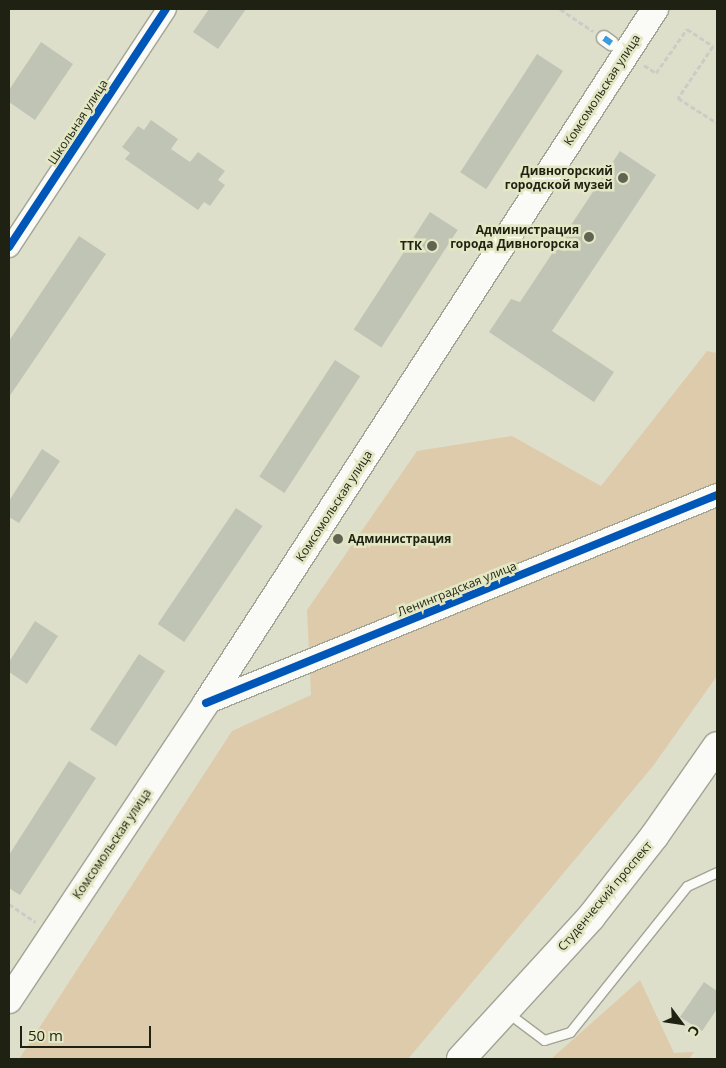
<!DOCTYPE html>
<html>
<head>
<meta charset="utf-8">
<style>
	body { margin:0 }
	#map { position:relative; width:726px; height:1068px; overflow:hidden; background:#dddfcb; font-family:"Open Sans",sans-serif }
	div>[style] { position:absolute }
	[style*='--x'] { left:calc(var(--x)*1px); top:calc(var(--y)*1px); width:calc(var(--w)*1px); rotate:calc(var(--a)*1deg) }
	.green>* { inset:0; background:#decbab }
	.building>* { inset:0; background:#c0c4b5; transform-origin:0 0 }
	.path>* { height:3px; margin-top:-1.5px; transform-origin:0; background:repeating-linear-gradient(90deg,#cbccc6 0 5px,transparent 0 7.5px) }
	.roads { filter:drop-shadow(1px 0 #a2a495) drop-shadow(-1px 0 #a2a495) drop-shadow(0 1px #a2a495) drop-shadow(0 -1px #a2a495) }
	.service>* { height:9px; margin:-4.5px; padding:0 4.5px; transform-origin:4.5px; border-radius:4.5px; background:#fafaf7 }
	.pedestrian>* { height:14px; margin:-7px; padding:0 7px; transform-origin:7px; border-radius:7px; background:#fafaf7 }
	.minor>* { height:19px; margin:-9.5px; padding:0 9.5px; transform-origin:9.5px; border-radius:9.5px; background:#fafaf7 }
	.tertiary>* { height:22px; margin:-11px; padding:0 11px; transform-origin:11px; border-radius:11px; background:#fafaf7 }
	.secondary>* { height:26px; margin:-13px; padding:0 13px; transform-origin:13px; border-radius:13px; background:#fafaf7 }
	.trunk>* { height:28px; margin:-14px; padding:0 14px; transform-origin:14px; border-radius:14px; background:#fafaf7 }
	.rail>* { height:4px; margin-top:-2px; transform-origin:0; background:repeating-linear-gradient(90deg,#cacbc5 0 9px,transparent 0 18px) }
	.quiet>* { height:6px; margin-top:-3px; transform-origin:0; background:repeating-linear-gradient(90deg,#3c9bde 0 12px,transparent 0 18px) }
	.cycleway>* { height:8px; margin:-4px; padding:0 4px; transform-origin:4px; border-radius:4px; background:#0057b8 }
	.dots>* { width:14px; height:14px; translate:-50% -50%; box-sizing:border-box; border:2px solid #e3e7c3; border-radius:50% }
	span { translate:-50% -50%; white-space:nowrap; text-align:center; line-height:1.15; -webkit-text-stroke:5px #e3e7c3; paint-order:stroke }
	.street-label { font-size:12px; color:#1f2113 }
	.poi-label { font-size:12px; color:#1f2113; font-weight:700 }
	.right { translate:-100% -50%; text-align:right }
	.left { translate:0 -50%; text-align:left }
	.frame { position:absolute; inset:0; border:10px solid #1f2113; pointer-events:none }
	.north { position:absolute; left:656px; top:998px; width:50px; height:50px; -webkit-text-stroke:4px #e3e7c3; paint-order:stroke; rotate:121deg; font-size:14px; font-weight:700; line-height:20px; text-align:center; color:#1f2113 }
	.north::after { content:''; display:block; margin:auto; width:18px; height:22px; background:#1f2113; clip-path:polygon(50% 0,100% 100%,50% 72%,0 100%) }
	.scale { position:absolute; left:20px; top:1026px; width:131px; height:22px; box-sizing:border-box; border:2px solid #1f2113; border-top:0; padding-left:6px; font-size:15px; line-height:18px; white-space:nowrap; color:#1f2113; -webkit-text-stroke:4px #e3e7c3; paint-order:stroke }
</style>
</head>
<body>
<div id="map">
	<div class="green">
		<i style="clip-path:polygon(707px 351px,717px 353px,717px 676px,653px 766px,408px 1059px,19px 1059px,232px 731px,311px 695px,307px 610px,417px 451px,512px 436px,601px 486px)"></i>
		<i style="clip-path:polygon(640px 980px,674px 1053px,694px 1052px,689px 1059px,551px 1059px)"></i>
	</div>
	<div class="building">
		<i style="clip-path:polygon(209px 9px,246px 9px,218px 49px,193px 32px)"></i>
		<i style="clip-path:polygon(41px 42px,73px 64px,35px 120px,9px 102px,9px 90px)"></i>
		<i style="left:537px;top:54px;width:31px;height:141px;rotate:33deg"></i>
		<i style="clip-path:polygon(151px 120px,178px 139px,171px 149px,190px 162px,198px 152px,225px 171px,218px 180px,225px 185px,210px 206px,204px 202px,198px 210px,125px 159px,130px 153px,122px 147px,138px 126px,144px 130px)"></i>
		<i style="clip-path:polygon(620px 151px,656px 175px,552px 331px,614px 372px,594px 402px,489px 332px,511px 299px,520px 302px)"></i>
		<i style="left:430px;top:212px;width:33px;height:140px;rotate:33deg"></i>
		<i style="clip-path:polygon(79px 236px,106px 254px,9px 397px,9px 341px)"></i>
		<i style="left:335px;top:360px;width:30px;height:139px;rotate:33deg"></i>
		<i style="clip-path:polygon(42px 449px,60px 461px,19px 523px,9px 517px,9px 501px)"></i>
		<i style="left:236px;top:508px;width:32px;height:140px;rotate:34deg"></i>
		<i style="clip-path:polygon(35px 621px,58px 636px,27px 684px,9px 672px,9px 662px)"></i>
		<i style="left:139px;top:654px;width:31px;height:90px;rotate:33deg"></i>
		<i style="clip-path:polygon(69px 761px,96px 778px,20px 895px,9px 888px,9px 855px)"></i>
		<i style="clip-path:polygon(704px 982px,717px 991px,717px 1009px,702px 1031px,680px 1017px)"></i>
	</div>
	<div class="path">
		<i style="--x:560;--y:9;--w:40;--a:34"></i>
		<i style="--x:644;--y:65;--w:14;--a:34"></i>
		<i style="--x:656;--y:73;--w:54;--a:-54.8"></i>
		<i style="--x:687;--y:29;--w:31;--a:33"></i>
		<i style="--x:713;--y:46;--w:63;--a:123.9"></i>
		<i style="--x:678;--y:98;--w:46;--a:32.7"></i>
		<i style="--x:9;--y:904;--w:32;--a:34"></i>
	</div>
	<div class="roads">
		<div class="service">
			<i style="--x:508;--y:1013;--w:45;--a:36.9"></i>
			<i style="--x:544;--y:1040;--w:27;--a:-17"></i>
			<i style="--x:570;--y:1032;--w:187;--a:-51.3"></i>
			<i style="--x:687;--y:886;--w:33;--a:-25"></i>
		</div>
		<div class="pedestrian">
			<i style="--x:604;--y:38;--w:9;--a:36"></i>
		</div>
		<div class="minor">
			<i style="--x:9;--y:247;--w:285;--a:-56.6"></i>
		</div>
		<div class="tertiary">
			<i style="--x:206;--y:703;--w:552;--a:-22.15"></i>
		</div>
		<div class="secondary">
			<i style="--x:9;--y:1000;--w:356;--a:-56.4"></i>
			<i style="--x:206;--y:703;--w:827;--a:-57.1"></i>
		</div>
		<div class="trunk">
			<i style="--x:461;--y:1059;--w:193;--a:-47.5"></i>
			<i style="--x:591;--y:917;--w:104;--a:-52"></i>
			<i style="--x:655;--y:835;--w:108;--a:-55.1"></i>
		</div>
	</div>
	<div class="rail">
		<i style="--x:717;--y:1059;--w:1;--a:-90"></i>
	</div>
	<div class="quiet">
		<i style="--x:604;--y:38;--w:9;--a:36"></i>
	</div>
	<div class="cycleway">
		<i style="--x:9;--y:247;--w:285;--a:-56.6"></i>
		<i style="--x:206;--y:703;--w:552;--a:-22.15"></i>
	</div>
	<div class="dots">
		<i style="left:623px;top:178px;background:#626453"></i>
		<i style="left:589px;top:237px;background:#626453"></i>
		<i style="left:432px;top:246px;background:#626453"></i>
		<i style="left:338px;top:539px;background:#626453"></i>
	</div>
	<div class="street-label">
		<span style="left:602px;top:90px;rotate:-57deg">Комсомольская улица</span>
		<span style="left:78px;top:122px;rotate:-57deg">Школьная улица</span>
		<span style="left:334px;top:506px;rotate:-57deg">Комсомольская улица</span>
		<span style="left:457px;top:589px;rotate:-22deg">Ленинградская улица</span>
		<span style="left:112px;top:844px;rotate:-56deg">Комсомольская улица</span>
		<span style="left:605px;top:896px;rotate:-50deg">Студенческий проспект</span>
	</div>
	<div class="poi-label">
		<span class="right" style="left:613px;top:178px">Дивногорский<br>городской музей</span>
		<span class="right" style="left:579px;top:237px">Администрация<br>города Дивногорска</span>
		<span class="right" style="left:422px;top:246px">ТТК</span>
		<span class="left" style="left:348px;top:539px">Администрация</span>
	</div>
	<div class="frame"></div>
	<div class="north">С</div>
	<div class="scale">50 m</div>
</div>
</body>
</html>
